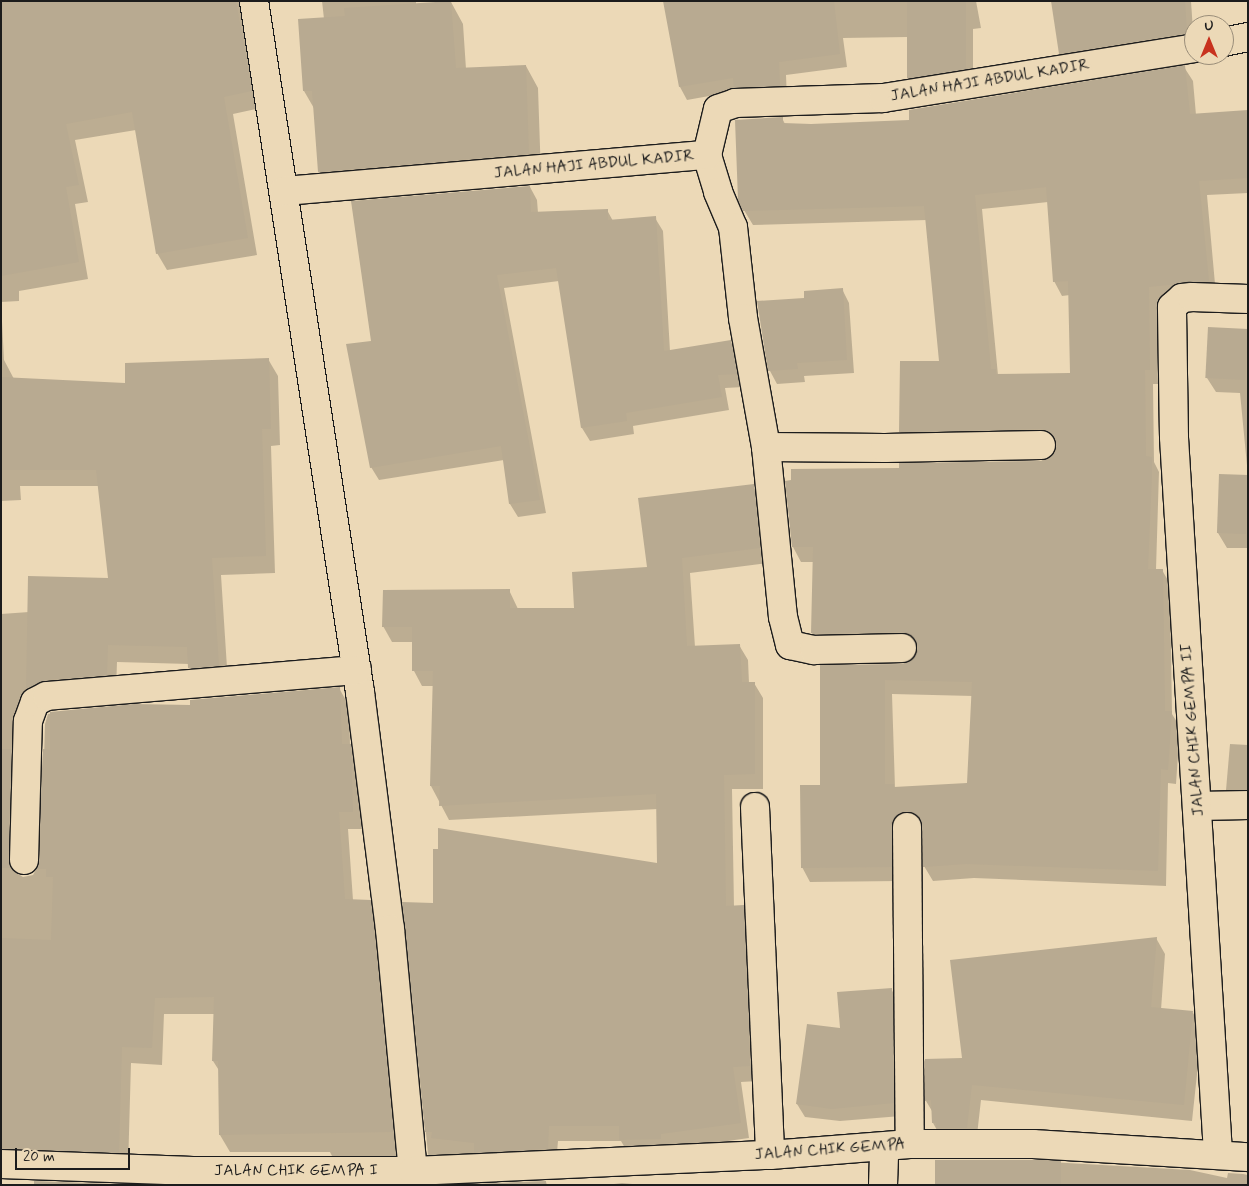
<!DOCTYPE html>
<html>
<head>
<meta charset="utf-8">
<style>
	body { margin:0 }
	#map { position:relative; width:1249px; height:1186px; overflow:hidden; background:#ecd9b7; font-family:Mynerve,sans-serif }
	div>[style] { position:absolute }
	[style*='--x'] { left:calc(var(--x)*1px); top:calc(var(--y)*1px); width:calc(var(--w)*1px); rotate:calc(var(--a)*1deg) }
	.shadow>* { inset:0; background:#0003; transform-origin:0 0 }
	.building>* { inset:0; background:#b8aa91; transform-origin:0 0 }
	.roads { filter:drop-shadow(1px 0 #1c1c1c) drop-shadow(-1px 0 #1c1c1c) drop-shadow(0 1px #1c1c1c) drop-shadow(0 -1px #1c1c1c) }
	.street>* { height:28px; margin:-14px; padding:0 14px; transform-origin:14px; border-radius:14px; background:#ecd9b7 }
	span { translate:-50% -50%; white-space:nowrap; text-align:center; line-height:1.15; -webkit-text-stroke:4.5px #ecd9b7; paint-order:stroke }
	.street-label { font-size:16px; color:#1c1c1c }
	.frame { position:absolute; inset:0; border:2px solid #1c1c1c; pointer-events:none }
	.north { position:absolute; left:1184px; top:15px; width:50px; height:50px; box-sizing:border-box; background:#ecd9b7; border:1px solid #998d79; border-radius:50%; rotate:0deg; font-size:14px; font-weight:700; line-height:20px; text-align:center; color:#1c1c1c }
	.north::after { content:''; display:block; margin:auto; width:18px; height:22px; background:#c8321e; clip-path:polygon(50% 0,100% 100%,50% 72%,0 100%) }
	.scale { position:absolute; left:15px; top:1148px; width:115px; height:22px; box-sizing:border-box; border:2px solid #1c1c1c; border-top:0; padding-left:6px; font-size:15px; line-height:18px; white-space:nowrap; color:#1c1c1c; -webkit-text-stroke:4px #ecd9b7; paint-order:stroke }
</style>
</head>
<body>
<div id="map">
	<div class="shadow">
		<i style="clip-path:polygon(1px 1px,240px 1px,261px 108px,233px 114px,257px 255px,167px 270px,157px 253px,136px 130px,75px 140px,88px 202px,75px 204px,88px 279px,19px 291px,19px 301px,1px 302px,4px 360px,14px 379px,127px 384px,268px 359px,278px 376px,280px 445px,271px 446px,275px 573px,221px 575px,228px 683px,199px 685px,189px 664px,117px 662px,116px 692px,55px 697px,22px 738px,18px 874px,23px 877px,33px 875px,41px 861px,45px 724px,48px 714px,134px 706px,191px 706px,339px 688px,349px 706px,350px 745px,360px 762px,362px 829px,348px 829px,353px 900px,370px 901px,380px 918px,405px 1172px,340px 1172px,330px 1152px,230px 1152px,220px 1135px,220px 1072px,213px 1061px,215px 1014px,164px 1014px,162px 1065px,131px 1063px,128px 1169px,46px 1166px,37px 1151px,1px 1150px,1px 614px,29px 612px,109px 579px,99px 486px,20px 486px,21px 500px,1px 501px)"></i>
		<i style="clip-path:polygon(322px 1px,416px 1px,416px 4px,451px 2px,463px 24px,466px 69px,526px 66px,538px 88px,541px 176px,332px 194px,320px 172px,315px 110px,304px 91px,324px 19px)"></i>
		<i style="clip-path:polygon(679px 1px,976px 1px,981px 28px,973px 29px,973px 82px,916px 91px,908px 78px,908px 37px,843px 38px,847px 67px,786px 75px,787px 99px,737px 91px,687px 100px,680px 87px,665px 4px)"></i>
		<i style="clip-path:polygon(1052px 1px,1191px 1px,1194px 46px,1068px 66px,1060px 53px)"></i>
		<i style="clip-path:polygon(evenodd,1184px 67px,1193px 81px,1196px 115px,1248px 111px,1248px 193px,1207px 195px,1216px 295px,1157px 301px,1158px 384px,1153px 384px,1154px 462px,1159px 472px,1156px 570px,1162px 570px,1170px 584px,1172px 714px,1180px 727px,1176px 784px,1168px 783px,1166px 886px,974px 878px,933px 881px,924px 866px,922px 829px,916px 825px,899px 881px,810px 882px,802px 867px,821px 786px,821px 667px,903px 665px,911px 662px,918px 650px,911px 647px,820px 647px,812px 633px,814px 562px,801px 562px,793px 547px,786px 482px,900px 469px,1042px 462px,1055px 454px,1058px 446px,909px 446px,900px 432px,940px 362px,927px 220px,753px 225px,744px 210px,782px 118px,785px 124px,811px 125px,911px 121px,1184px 67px,1048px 202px,1054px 281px,1062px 296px,1070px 295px,1071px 374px,998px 375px,982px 209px,1048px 202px,1184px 67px,892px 694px,973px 696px,969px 784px,895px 788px,892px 694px)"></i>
		<i style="clip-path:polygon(530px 187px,537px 200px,538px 213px,607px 210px,613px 221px,655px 218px,663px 231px,670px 351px,730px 341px,738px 355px,744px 387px,725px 388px,729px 410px,633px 426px,634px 434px,590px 441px,582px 428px,559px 281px,504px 288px,546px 513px,518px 517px,510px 504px,504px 460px,379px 480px,371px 467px,373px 342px)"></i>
		<i style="clip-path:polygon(842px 289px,849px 303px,854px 373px,804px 376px,805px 382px,777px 384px,770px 371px,806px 299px)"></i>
		<i style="clip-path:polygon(1248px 330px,1248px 548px,1227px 548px,1218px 533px,1220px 475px,1248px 476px,1240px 393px,1216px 392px,1207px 378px)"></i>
		<i style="clip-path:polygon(753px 486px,762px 501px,768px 563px,690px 573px,695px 647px,739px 645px,748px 660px,749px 683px,754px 683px,763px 698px,763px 789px,732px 789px,734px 907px,743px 907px,752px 922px,758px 1081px,741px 1082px,749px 1138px,629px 1155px,621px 1141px,558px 1141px,556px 1164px,437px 1170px,428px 1154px,404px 903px,434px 905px,659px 865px,658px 809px,449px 820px,431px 786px,434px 686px,422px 686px,414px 671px,414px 642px,392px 642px,383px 626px,509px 590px,518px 609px,576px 609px,649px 569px)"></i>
		<i style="clip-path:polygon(1230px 744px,1248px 745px,1248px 805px,1235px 804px,1226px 790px)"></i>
		<i style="clip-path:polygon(1156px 938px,1165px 954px,1161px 1010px,1193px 1013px,1202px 1028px,1192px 1121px,981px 1100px,976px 1144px,942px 1139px,933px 1123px,932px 1111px,926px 1101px,963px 1060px)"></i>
		<i style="left:1247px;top:972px;width:1px;height:76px"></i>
		<i style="clip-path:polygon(891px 989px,899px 1002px,901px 1116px,840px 1121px,805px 1117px,797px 1104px,842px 1030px)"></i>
		<i style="clip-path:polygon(1032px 1161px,1190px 1170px,1227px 1178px,1228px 1173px,1243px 1174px,1248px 1175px,1248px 1185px,936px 1185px)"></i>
		<i style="clip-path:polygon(546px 1182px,547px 1185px,442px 1185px)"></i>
		<i style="clip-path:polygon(622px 1183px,643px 1185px,606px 1185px)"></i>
	</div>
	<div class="building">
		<i style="clip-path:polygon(1px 1px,236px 1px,252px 91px,224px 97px,248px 238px,156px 254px,132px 112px,66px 124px,79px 185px,66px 187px,79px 262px,1px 276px)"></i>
		<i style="clip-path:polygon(451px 1px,456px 68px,526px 65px,529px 154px,318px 172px,312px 91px,303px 91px,298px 19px,345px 16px,344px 8px)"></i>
		<i style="clip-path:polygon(663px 1px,834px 1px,840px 54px,779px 62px,780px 86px,734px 88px,733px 78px,679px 87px)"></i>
		<i style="left:907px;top:1px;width:59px;height:77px"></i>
		<i style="clip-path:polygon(1051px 1px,1185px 1px,1187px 33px,1059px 54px)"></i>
		<i style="clip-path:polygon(evenodd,1185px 65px,1190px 114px,1248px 110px,1248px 178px,1199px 181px,1209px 281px,1149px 287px,1150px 370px,1145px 370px,1146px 456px,1152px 457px,1152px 475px,1148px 569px,1163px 569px,1165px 711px,1172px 711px,1168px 770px,1161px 769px,1158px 871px,966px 864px,923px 867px,921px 820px,907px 811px,893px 820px,892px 867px,801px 868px,800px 785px,820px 785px,820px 665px,903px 664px,915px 656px,918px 647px,915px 640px,902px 632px,811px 633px,813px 547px,792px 547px,785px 481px,791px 480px,791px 469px,899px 468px,899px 463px,1041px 461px,1054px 453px,1057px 444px,1049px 432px,1041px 429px,899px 432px,900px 361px,939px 361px,924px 206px,743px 211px,738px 200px,735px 120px,783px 117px,783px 123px,811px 124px,909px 120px,909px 110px,1185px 65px,1046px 187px,1053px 282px,1068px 281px,1070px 373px,996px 374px,996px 369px,991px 369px,975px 195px,1046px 187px,1185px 65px,885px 680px,972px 682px,967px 783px,894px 787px,894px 784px,885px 784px,885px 680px)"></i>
		<i style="clip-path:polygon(530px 186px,531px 212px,608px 209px,608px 220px,656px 216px,664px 351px,731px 340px,737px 374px,718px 375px,722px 397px,626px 413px,627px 421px,581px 428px,556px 268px,497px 275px,540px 500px,509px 504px,501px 446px,370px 468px,346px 344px,371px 341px,351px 201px)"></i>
		<i style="clip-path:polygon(843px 288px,847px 360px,797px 363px,798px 369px,768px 371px,757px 301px,804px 298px,804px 291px)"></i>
		<i style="left:1208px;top:327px;width:40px;height:51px;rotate:3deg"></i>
		<i style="clip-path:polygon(269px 358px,271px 429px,262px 429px,266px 556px,212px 558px,219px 666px,188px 668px,187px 647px,108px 645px,107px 675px,45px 680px,26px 691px,28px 576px,108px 578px,96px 470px,1px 470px,1px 377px,125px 383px,125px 363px)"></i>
		<i style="left:1219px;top:474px;width:29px;height:59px;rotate:2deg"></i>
		<i style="clip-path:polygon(754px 484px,760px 548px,682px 558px,687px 646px,740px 644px,742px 682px,755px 682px,755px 774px,724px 775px,726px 906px,744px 905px,750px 1066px,733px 1067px,741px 1123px,661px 1134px,661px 1139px,619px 1140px,619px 1126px,549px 1126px,548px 1149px,474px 1153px,474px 1143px,431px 1138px,432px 1132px,425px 1132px,402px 902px,433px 903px,433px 849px,438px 849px,438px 828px,657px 863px,656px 794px,439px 806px,440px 786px,430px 786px,433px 671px,412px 671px,412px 627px,382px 627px,383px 590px,510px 589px,510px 608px,574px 608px,572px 572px,647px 567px,638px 498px)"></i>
		<i style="clip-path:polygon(340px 687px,342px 744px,351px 744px,353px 812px,339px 812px,345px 899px,371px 900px,394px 1132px,219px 1135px,218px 1061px,212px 1061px,214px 997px,155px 998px,152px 1048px,122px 1047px,119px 1153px,1px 1148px,1px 938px,51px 940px,53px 877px,46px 877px,46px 869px,37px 869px,43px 749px,50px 750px,50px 712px,133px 704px,190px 705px,190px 700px)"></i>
		<i style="clip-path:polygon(1px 749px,12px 749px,8px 860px,11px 868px,1px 868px)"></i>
		<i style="clip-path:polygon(1157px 937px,1151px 1007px,1193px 1011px,1184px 1105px,972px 1085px,967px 1128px,936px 1128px,936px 1123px,932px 1123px,931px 1100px,925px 1101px,925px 1059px,962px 1058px,950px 960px)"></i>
		<i style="clip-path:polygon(892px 988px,894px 1103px,832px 1109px,796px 1104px,807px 1024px,840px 1028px,837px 992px)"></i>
		<i style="left:935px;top:1160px;width:126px;height:25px"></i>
		<i style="clip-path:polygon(34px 1181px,118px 1184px,117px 1185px,34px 1185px)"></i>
		<i style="clip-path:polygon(546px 1181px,546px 1185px,475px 1185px,475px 1184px)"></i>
	</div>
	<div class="roads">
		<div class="street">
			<i style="--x:254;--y:1;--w:699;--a:81.28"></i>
			<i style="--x:360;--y:692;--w:239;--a:82.8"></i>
			<i style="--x:390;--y:929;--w:243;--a:84.6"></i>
			<i style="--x:1224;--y:42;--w:25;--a:-12"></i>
			<i style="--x:707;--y:155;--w:39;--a:73"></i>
			<i style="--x:718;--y:192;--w:38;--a:67"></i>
			<i style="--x:733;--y:227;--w:92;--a:83.7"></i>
			<i style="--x:743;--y:318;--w:131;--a:79.9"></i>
			<i style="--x:766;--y:447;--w:171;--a:84.3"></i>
			<i style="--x:783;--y:617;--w:29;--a:76"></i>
			<i style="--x:790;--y:645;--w:25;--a:12"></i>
			<i style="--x:814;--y:650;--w:88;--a:-1.3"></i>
			<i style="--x:284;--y:191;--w:425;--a:-4.9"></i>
			<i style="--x:707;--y:155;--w:47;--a:-76.6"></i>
			<i style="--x:718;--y:109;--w:18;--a:-19"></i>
			<i style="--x:735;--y:103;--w:148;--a:-1.9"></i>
			<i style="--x:883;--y:98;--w:315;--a:-9.1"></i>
			<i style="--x:766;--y:447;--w:119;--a:0.5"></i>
			<i style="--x:885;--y:448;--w:156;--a:-1.1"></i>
			<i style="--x:1198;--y:806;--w:50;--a:-1.1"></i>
			<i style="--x:755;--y:807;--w:348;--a:87.5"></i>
			<i style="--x:907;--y:827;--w:317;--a:89.5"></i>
			<i style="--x:24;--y:860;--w:139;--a:-88.4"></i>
			<i style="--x:28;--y:721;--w:20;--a:-70"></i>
			<i style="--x:35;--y:702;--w:13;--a:-27"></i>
			<i style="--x:47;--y:696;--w:311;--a:-4.8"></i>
			<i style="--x:1218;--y:1153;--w:717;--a:-93.52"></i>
			<i style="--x:1174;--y:437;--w:130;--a:-90.9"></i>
			<i style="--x:1172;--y:307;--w:13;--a:-42"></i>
			<i style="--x:1182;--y:298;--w:10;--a:-6"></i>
			<i style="--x:1192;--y:297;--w:56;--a:2"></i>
			<i style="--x:1;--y:1164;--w:192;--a:2.1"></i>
			<i style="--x:192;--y:1185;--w:14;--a:-86"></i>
			<i style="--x:193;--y:1171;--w:220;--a:0"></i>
			<i style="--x:413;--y:1171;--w:357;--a:-2.6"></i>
			<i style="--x:770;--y:1155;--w:140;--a:-4.5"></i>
			<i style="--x:910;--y:1144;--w:123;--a:0"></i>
			<i style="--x:1033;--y:1144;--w:215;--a:3.5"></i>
			<i style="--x:883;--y:1185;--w:38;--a:-88"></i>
		</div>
	</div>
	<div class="street-label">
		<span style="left:990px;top:81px;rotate:-9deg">JALAN HAJI ABDUL KADIR</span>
		<span style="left:594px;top:165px;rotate:-5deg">JALAN HAJI ABDUL KADIR</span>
		<span style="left:1193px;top:730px;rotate:-94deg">JALAN CHIK GEMPA II</span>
		<span style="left:830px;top:1150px;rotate:-4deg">JALAN CHIK GEMPA</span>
		<span style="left:296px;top:1171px">JALAN CHIK GEMPA I</span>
	</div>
	<div class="frame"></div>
	<div class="north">U</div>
	<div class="scale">20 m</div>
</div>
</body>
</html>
